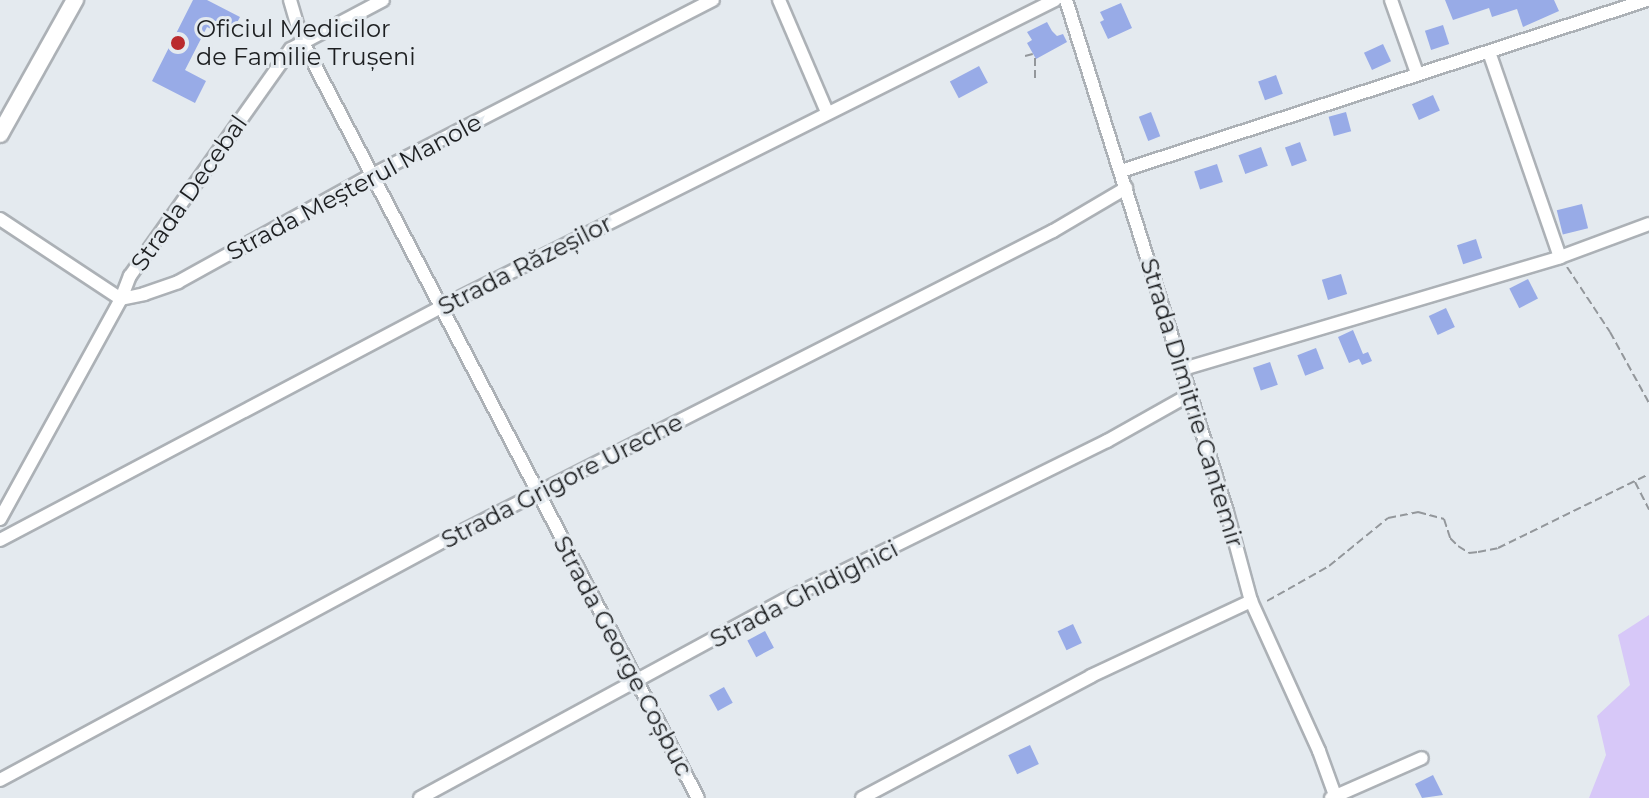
<!DOCTYPE html>
<html>
<head>
<meta charset="utf-8">
<style>
	body { margin:0 }
	#map { position:relative; width:1649px; height:798px; overflow:hidden; background:#e4eaef; font-family:Montserrat,sans-serif }
	div>[style] { position:absolute }
	[style*='--x'] { left:calc(var(--x)*1px); top:calc(var(--y)*1px); width:calc(var(--w)*1px); rotate:calc(var(--a)*1deg) }
	.green>* { inset:0; background:#d7c8f8 }
	.building>* { inset:0; background:#98abe7; transform-origin:0 0 }
	.path>* { height:2px; margin-top:-1px; transform-origin:0; background:repeating-linear-gradient(90deg,#93979b 0 8px,transparent 0 12px) }
	.roads { filter:drop-shadow(2px 0 #acb1b6) drop-shadow(-2px 0 #acb1b6) drop-shadow(0 2px #acb1b6) drop-shadow(0 -2px #acb1b6) }
	.minor>* { height:12px; margin:-6px; padding:0 6px; transform-origin:6px; border-radius:6px; background:#fff }
	.tertiary>* { height:16px; margin:-8px; padding:0 8px; transform-origin:8px; border-radius:8px; background:#fff }
	.dots>* { width:22px; height:22px; translate:-50% -50%; box-sizing:border-box; border:4px solid #e4eaef; border-radius:50% }
	span { translate:-50% -50%; white-space:nowrap; text-align:center; line-height:1.15; -webkit-text-stroke:6px #e4eaef; paint-order:stroke }
	.poi-label { font-size:24px; color:#1d1f21 }
	.left { translate:0 -50%; text-align:left }
	.street-label { font-size:24px; color:#1d1f21 }
</style>
</head>
<body>
<div id="map">
	<div class="green">
		<i style="clip-path:polygon(1649px 615px,1649px 798px,1589px 798px,1606px 755px,1597px 716px,1630px 685px,1618px 635px)"></i>
	</div>
	<div class="building">
		<i style="clip-path:polygon(193px 0,207px 0,240px 17px,229px 38px,207px 27px,185px 70px,206px 81px,195px 103px,152px 81px)"></i>
		<i style="clip-path:polygon(1445px 0,1554px 0,1559px 11px,1523px 27px,1517px 9px,1492px 17px,1489px 8px,1453px 20px)"></i>
		<i style="clip-path:polygon(1121px 3px,1132px 28px,1108px 39px,1100px 22px,1104px 20px,1100px 12px)"></i>
		<i style="clip-path:polygon(1047px 22px,1052px 31px,1057px 36px,1063px 34px,1067px 42px,1036px 59px,1027px 43px,1032px 40px,1027px 32px)"></i>
		<i style="left:1443px;top:25px;width:20px;height:19px;rotate:72deg"></i>
		<i style="left:1383px;top:44px;width:19px;height:21px;rotate:65deg"></i>
		<i style="left:979px;top:66px;width:19px;height:33px;rotate:62deg"></i>
		<i style="left:1276px;top:75px;width:20px;height:19px;rotate:70deg"></i>
		<i style="left:1433px;top:95px;width:17px;height:23px;rotate:66deg"></i>
		<i style="left:1151px;top:112px;width:26px;height:13px;rotate:69deg"></i>
		<i style="left:1346px;top:112px;width:20px;height:18px;rotate:75deg"></i>
		<i style="left:1300px;top:142px;width:20px;height:16px;rotate:70deg"></i>
		<i style="left:1261px;top:147px;width:20px;height:24px;rotate:70deg"></i>
		<i style="left:1217px;top:164px;width:19px;height:24px;rotate:72deg"></i>
		<i style="left:1582px;top:204px;width:25px;height:26px;rotate:76deg"></i>
		<i style="left:1476px;top:239px;width:20px;height:20px;rotate:72deg"></i>
		<i style="left:1341px;top:274px;width:21px;height:20px;rotate:73deg"></i>
		<i style="left:1528px;top:279px;width:22px;height:21px;rotate:63deg"></i>
		<i style="left:1446px;top:308px;width:21px;height:19px;rotate:65deg"></i>
		<i style="clip-path:polygon(1353px 330px,1363px 354px,1368px 352px,1372px 361px,1362px 365px,1359px 359px,1349px 363px,1338px 337px)"></i>
		<i style="left:1316px;top:348px;width:22px;height:20px;rotate:69deg"></i>
		<i style="left:1270px;top:362px;width:24px;height:18px;rotate:71deg"></i>
		<i style="left:1073px;top:624px;width:21px;height:17px;rotate:65deg"></i>
		<i style="left:765px;top:631px;width:19px;height:20px;rotate:62deg"></i>
		<i style="left:724px;top:687px;width:18px;height:17px;rotate:61deg"></i>
		<i style="left:1030px;top:745px;width:21px;height:24px;rotate:65deg"></i>
		<i style="clip-path:polygon(1433px 775px,1443px 795px,1422px 798px,1415px 784px)"></i>
	</div>
	<div class="path">
		<i style="--x:1025;--y:56;--w:8;--a:-14"></i>
		<i style="--x:1035;--y:58;--w:23;--a:90"></i>
		<i style="--x:1567;--y:267;--w:78;--a:56.5"></i>
		<i style="--x:1610;--y:332;--w:81;--a:61.2"></i>
		<i style="--x:1635;--y:482;--w:31;--a:63"></i>
		<i style="--x:1267;--y:601;--w:71;--a:-29.4"></i>
		<i style="--x:1329;--y:566;--w:76;--a:-39.1"></i>
		<i style="--x:1388;--y:518;--w:31;--a:-11"></i>
		<i style="--x:1418;--y:512;--w:27;--a:15"></i>
		<i style="--x:1444;--y:519;--w:20;--a:72"></i>
		<i style="--x:1450;--y:538;--w:11;--a:45"></i>
		<i style="--x:1458;--y:546;--w:13;--a:32"></i>
		<i style="--x:1469;--y:553;--w:9;--a:-6"></i>
		<i style="--x:1478;--y:552;--w:20;--a:-11"></i>
		<i style="--x:1498;--y:548;--w:168;--a:-26.1"></i>
	</div>
	<div class="roads">
		<div class="minor">
			<i style="--x:290;--y:0;--w:43;--a:73.7"></i>
			<i style="--x:302;--y:41;--w:854;--a:62.39"></i>
			<i style="--x:779;--y:0;--w:122;--a:66.8"></i>
			<i style="--x:1066;--y:0;--w:537;--a:72.54"></i>
			<i style="--x:1227;--y:512;--w:92;--a:74.9"></i>
			<i style="--x:1251;--y:601;--w:165;--a:65.6"></i>
			<i style="--x:1319;--y:751;--w:50;--a:70.1"></i>
			<i style="--x:1391;--y:0;--w:77;--a:70.4"></i>
			<i style="--x:1489;--y:52;--w:217;--a:70.9"></i>
			<i style="--x:1121;--y:171;--w:553;--a:-18.01"></i>
			<i style="--x:0;--y:219;--w:145;--a:33.5"></i>
			<i style="--x:121;--y:299;--w:24;--a:-12"></i>
			<i style="--x:144;--y:294;--w:36;--a:-19"></i>
			<i style="--x:178;--y:282;--w:224;--a:-28.9"></i>
			<i style="--x:374;--y:174;--w:381;--a:-27.2"></i>
			<i style="--x:1183;--y:369;--w:393;--a:-16.5"></i>
			<i style="--x:1560;--y:257;--w:95;--a:-20.3"></i>
			<i style="--x:0;--y:519;--w:251;--a:-61.2"></i>
			<i style="--x:121;--y:299;--w:25;--a:-69"></i>
			<i style="--x:130;--y:276;--w:278;--a:-54.7"></i>
			<i style="--x:291;--y:49;--w:104;--a:-28"></i>
			<i style="--x:0;--y:540;--w:501;--a:-27.84"></i>
			<i style="--x:443;--y:306;--w:684;--a:-26.57"></i>
			<i style="--x:0;--y:780;--w:508;--a:-28.33"></i>
			<i style="--x:447;--y:539;--w:680;--a:-26.94"></i>
			<i style="--x:1053;--y:231;--w:85;--a:-30.5"></i>
			<i style="--x:420;--y:798;--w:415;--a:-28.5"></i>
			<i style="--x:785;--y:600;--w:359;--a:-26.3"></i>
			<i style="--x:1107;--y:441;--w:94;--a:-29.3"></i>
			<i style="--x:862;--y:798;--w:259;--a:-28"></i>
			<i style="--x:1091;--y:676;--w:177;--a:-25.1"></i>
			<i style="--x:1331;--y:798;--w:99;--a:-23.7"></i>
		</div>
		<div class="tertiary">
			<i style="--x:0;--y:134;--w:154;--a:-60.8"></i>
		</div>
	</div>
	<div class="dots">
		<i style="left:178px;top:43px;background:#ba2a2d"></i>
	</div>
	<div class="poi-label">
		<span class="left" style="left:196px;top:43px">Oficiul Medicilor<br>de Familie Trușeni</span>
	</div>
	<div class="street-label">
		<span style="left:354px;top:187px;rotate:-28deg">Strada Meșterul Manole</span>
		<span style="left:189px;top:193px;rotate:-55deg">Strada Decebal</span>
		<span style="left:525px;top:265px;rotate:-27deg">Strada Răzeșilor</span>
		<span style="left:1192px;top:403px;rotate:73deg">Strada Dimitrie Cantemir</span>
		<span style="left:562px;top:481px;rotate:-27deg">Strada Grigore Ureche</span>
		<span style="left:804px;top:594px;rotate:-27deg">Strada Ghidighici</span>
		<span style="left:623px;top:656px;rotate:62deg">Strada George Coșbuc</span>
	</div>
</div>
</body>
</html>
